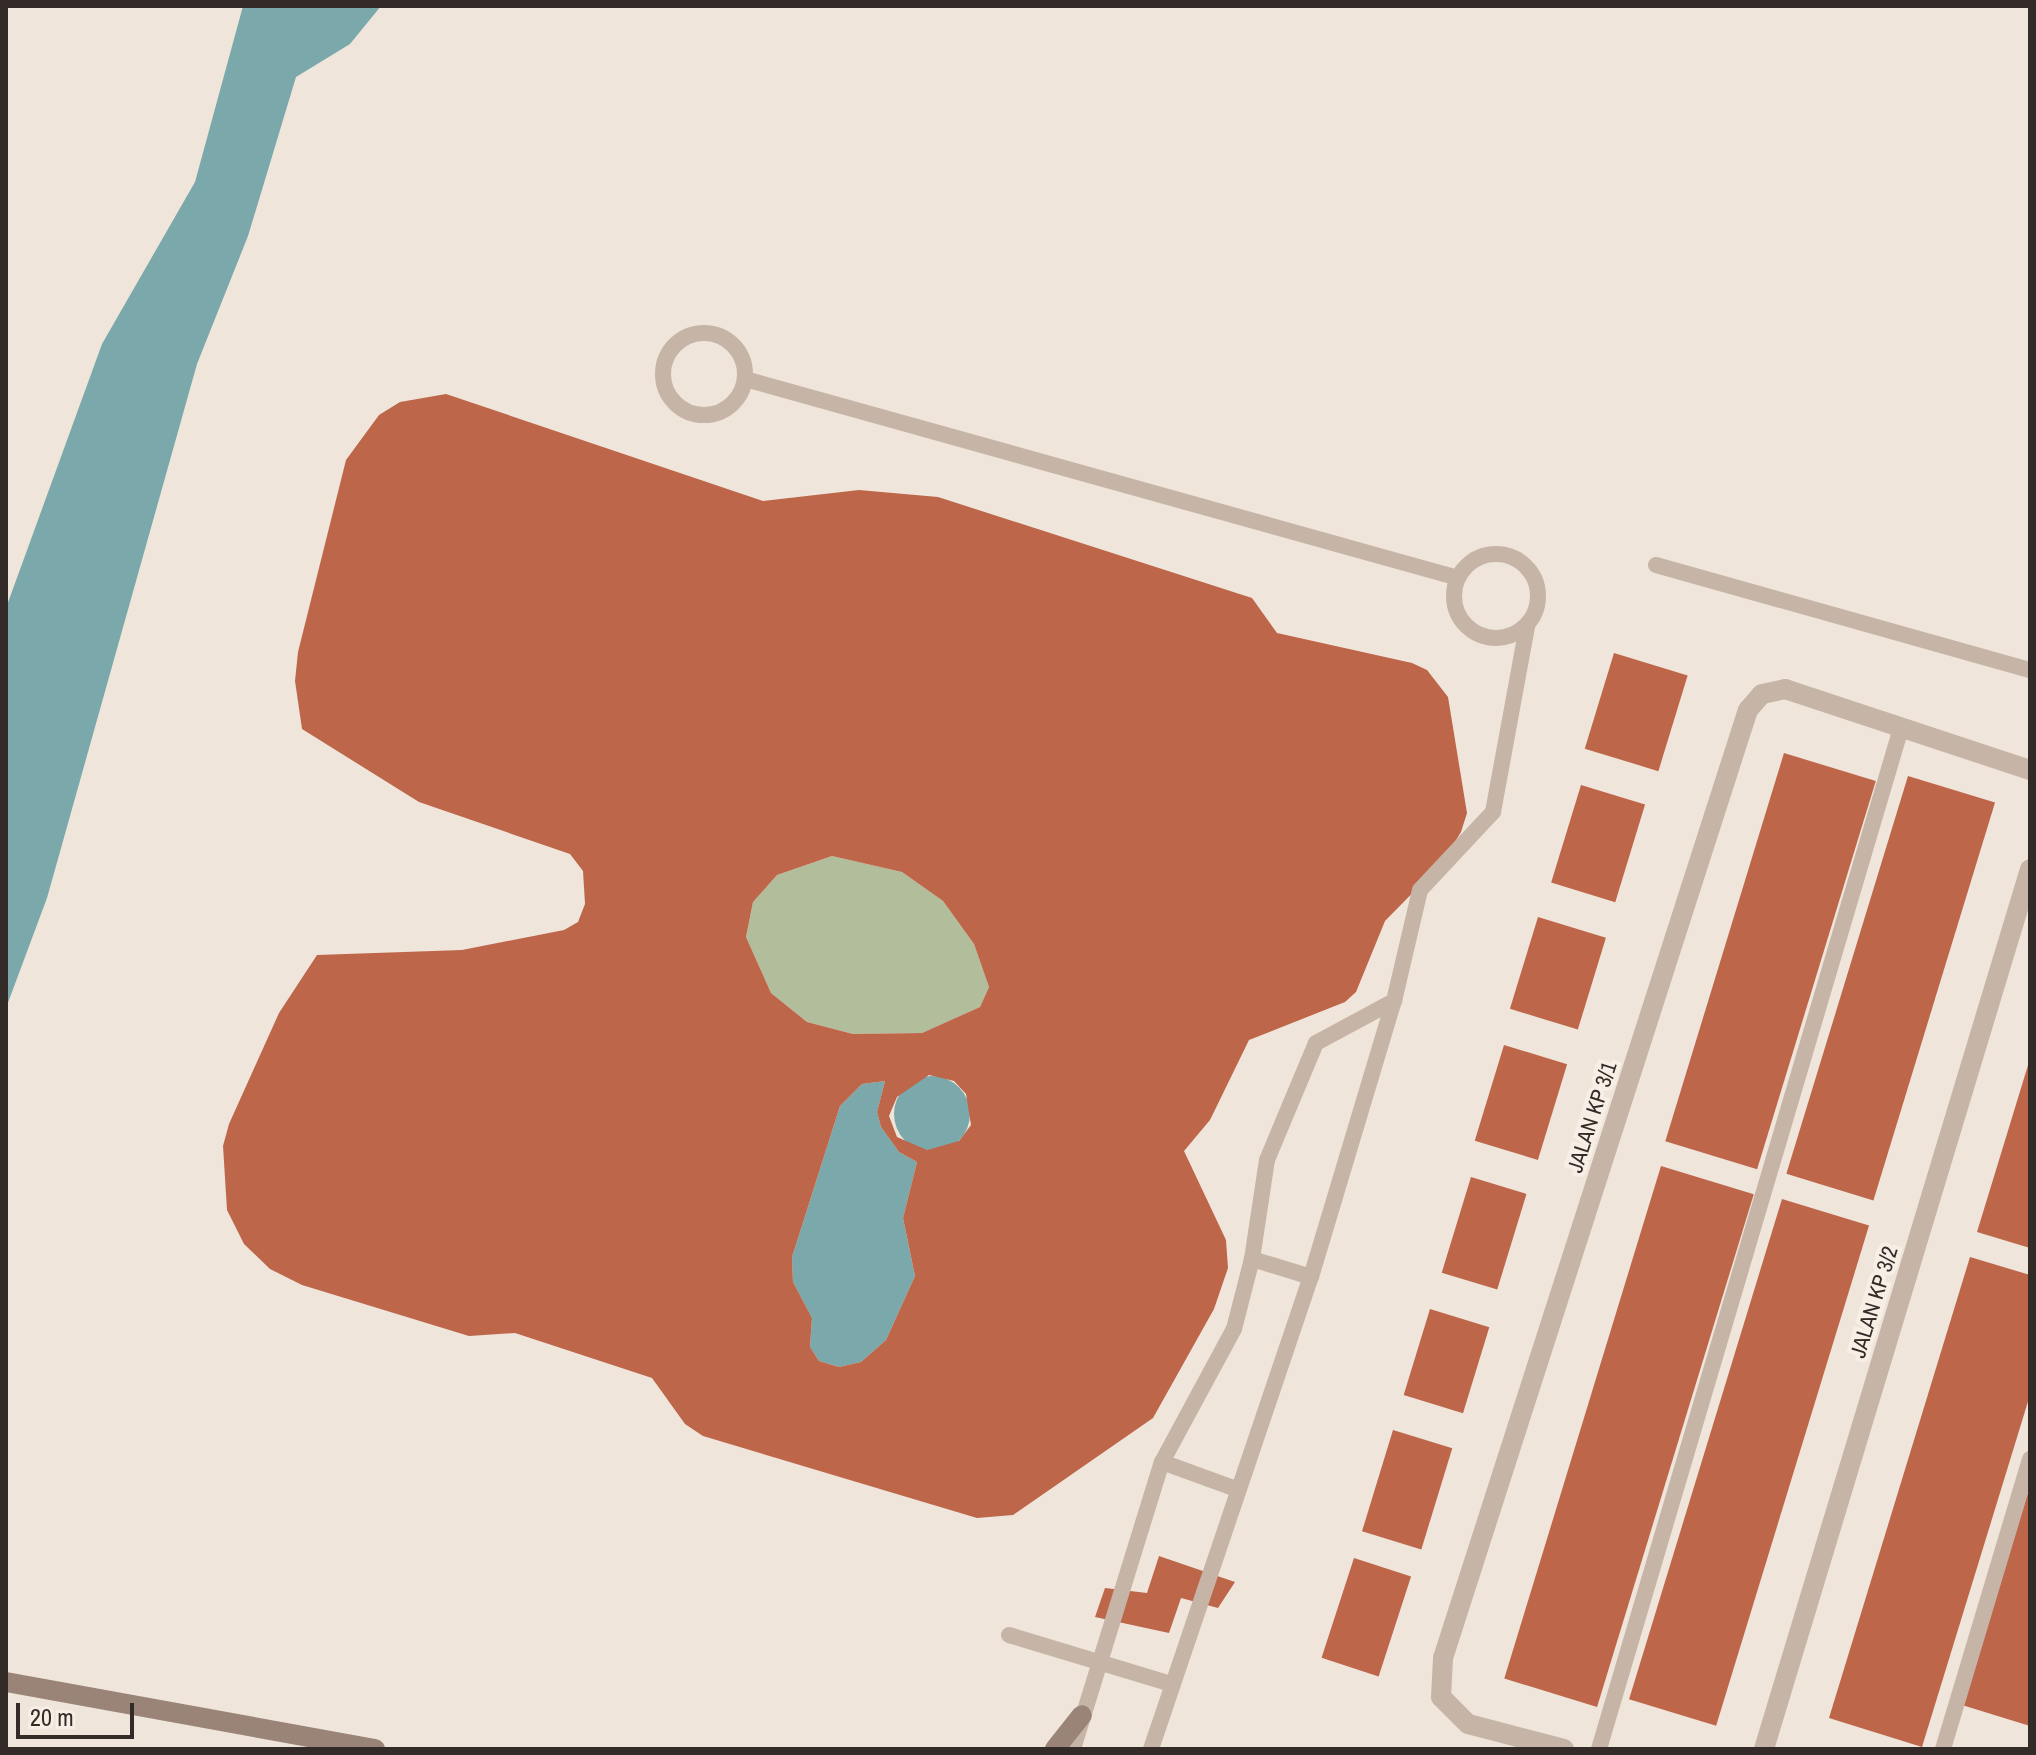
<!DOCTYPE html>
<html>
<head>
<meta charset="utf-8">
<style>
	body { margin:0 }
	#map { position:relative; width:2036px; height:1755px; overflow:hidden; background:#efe5da; font-family:"Archivo Narrow",sans-serif }
	div>[style] { position:absolute }
	[style*='--x'] { left:calc(var(--x)*1px); top:calc(var(--y)*1px); width:calc(var(--w)*1px); rotate:calc(var(--a)*1deg) }
	.green>* { inset:0; background:#b2bd9b }
	.water>* { inset:0; background:#7ba8aa }
	.round { border-radius:50% }
	.building>* { inset:0; background:#bd664a; transform-origin:0 0 }
	.lane>* { height:16px; margin:-8px; padding:0 8px; transform-origin:8px; border-radius:8px; background:#c6b5a7 }
	.lane>.ring { margin:-8px; padding:0; box-sizing:content-box; background:none; border:16px solid #c6b5a7; border-radius:50% }
	.street>* { height:20px; margin:-10px; padding:0 10px; transform-origin:10px; border-radius:10px; background:#c6b5a7 }
	.secondary>* { height:20px; margin:-10px; padding:0 10px; transform-origin:10px; border-radius:10px; background:#9a8478 }
	span { translate:-50% -50%; white-space:nowrap; text-align:center; line-height:1.15; -webkit-text-stroke:8px #f7efe6; paint-order:stroke }
	.street-label { font-size:22px; color:#332b27 }
	.frame { position:absolute; inset:0; border:8px solid #332b27; pointer-events:none }
	.scale { position:absolute; left:16px; top:1703px; width:118px; height:36px; box-sizing:border-box; border:4px solid #332b27; border-top:0; padding-left:10px; font-size:24px; line-height:28px; white-space:nowrap; color:#332b27; -webkit-text-stroke:6px #f7efe6; paint-order:stroke }
</style>
</head>
<body>
<div id="map">
	<div class="green">
		<i style="clip-path:polygon(832px 856px,902px 872px,943px 901px,974px 944px,989px 987px,980px 1007px,922px 1033px,853px 1034px,807px 1022px,771px 993px,746px 937px,753px 902px,777px 875px)"></i>
	</div>
	<div class="water">
		<i style="clip-path:polygon(243px 6px,381px 6px,350px 44px,296px 77px,248px 236px,197px 364px,47px 898px,6px 1008px,6px 608px,102px 344px,195px 182px)"></i>
		<i class="round" style="left:894px;top:1076px;width:76px;height:76px"></i>
		<i style="clip-path:polygon(885px 1081px,877px 1112px,881px 1127px,899px 1152px,917px 1162px,903px 1218px,915px 1276px,886px 1340px,861px 1362px,839px 1367px,819px 1361px,810px 1347px,812px 1318px,793px 1282px,792px 1257px,840px 1106px,862px 1084px)"></i>
	</div>
	<div class="building">
		<i style="clip-path:polygon(evenodd,446px 394px,763px 501px,859px 490px,938px 497px,1252px 598px,1277px 633px,1412px 663px,1427px 670px,1448px 697px,1467px 813px,1461px 832px,1442px 863px,1385px 921px,1356px 992px,1345px 1002px,1249px 1040px,1210px 1120px,1184px 1151px,1226px 1240px,1228px 1268px,1214px 1309px,1153px 1418px,1013px 1515px,977px 1518px,703px 1436px,685px 1424px,652px 1378px,515px 1333px,469px 1336px,302px 1285px,270px 1269px,244px 1244px,227px 1210px,223px 1146px,229px 1124px,279px 1013px,317px 955px,462px 950px,564px 930px,578px 922px,585px 904px,583px 871px,570px 854px,419px 802px,302px 729px,295px 681px,298px 652px,346px 460px,379px 415px,400px 402px,446px 394px,832px 856px,902px 872px,943px 901px,974px 944px,989px 987px,980px 1007px,922px 1033px,853px 1034px,807px 1022px,771px 993px,746px 937px,753px 902px,777px 875px,832px 856px,446px 394px,929px 1075px,954px 1081px,966px 1094px,971px 1125px,959px 1141px,927px 1150px,897px 1137px,889px 1116px,897px 1097px,929px 1075px,446px 394px,885px 1081px,877px 1112px,881px 1127px,899px 1152px,917px 1162px,903px 1218px,915px 1276px,886px 1340px,861px 1362px,839px 1367px,819px 1361px,810px 1347px,812px 1318px,793px 1282px,792px 1257px,840px 1106px,862px 1084px,885px 1081px)"></i>
		<i style="left:1614px;top:653px;width:77px;height:100px;rotate:17deg"></i>
		<i style="left:1784px;top:753px;width:96px;height:406px;rotate:17deg"></i>
		<i style="left:1908px;top:776px;width:91px;height:416px;rotate:17deg"></i>
		<i style="left:1581px;top:785px;width:67px;height:102px;rotate:17deg"></i>
		<i style="left:1538px;top:917px;width:71px;height:96px;rotate:17deg"></i>
		<i style="left:1504px;top:1045px;width:66px;height:100px;rotate:17deg"></i>
		<i style="clip-path:polygon(2029px 1062px,2030px 1062px,2030px 1248px,1977px 1232px)"></i>
		<i style="left:1661px;top:1166px;width:97px;height:536px;rotate:17deg"></i>
		<i style="left:1471px;top:1177px;width:58px;height:100px;rotate:17deg"></i>
		<i style="left:1782px;top:1199px;width:91px;height:523px;rotate:17deg"></i>
		<i style="clip-path:polygon(1970px 1257px,2030px 1275px,2030px 1395px,1922px 1747px,1829px 1718px)"></i>
		<i style="left:1430px;top:1309px;width:62px;height:90px;rotate:17deg"></i>
		<i style="left:1393px;top:1430px;width:62px;height:106px;rotate:17deg"></i>
		<i style="clip-path:polygon(2029px 1489px,2030px 1489px,2030px 1726px,1962px 1705px)"></i>
		<i style="clip-path:polygon(1159px 1556px,1235px 1582px,1218px 1608px,1181px 1598px,1169px 1633px,1095px 1617px,1105px 1588px,1147px 1593px)"></i>
		<i style="left:1354px;top:1558px;width:60px;height:105px;rotate:18deg"></i>
	</div>
	<div class="lane">
		<i class="ring" style="left:663px;top:333px;width:66px;height:66px"></i>
		<i style="--x:745;--y:379;--w:740;--a:15.59"></i>
		<i class="ring" style="left:1454px;top:554px;width:68px;height:68px"></i>
		<i style="--x:1656;--y:565;--w:388;--a:15.7"></i>
		<i style="--x:1311;--y:1277;--w:62;--a:-163"></i>
		<i style="--x:1252;--y:1259;--w:100;--a:-81.4"></i>
		<i style="--x:1267;--y:1160;--w:127;--a:-67.3"></i>
		<i style="--x:1316;--y:1043;--w:89;--a:-28.3"></i>
		<i style="--x:1162;--y:1462;--w:79;--a:20"></i>
		<i style="--x:1009;--y:1635;--w:169;--a:16.8"></i>
		<i style="--x:1073;--y:1749;--w:300;--a:-72.8"></i>
		<i style="--x:1162;--y:1462;--w:151;--a:-61.6"></i>
		<i style="--x:1234;--y:1329;--w:72;--a:-75.6"></i>
		<i style="--x:1151;--y:1749;--w:498;--a:-71.3"></i>
		<i style="--x:1311;--y:1277;--w:288;--a:-73.3"></i>
		<i style="--x:1394;--y:1001;--w:114;--a:-76.8"></i>
		<i style="--x:1420;--y:890;--w:107;--a:-46.9"></i>
		<i style="--x:1493;--y:812;--w:188;--a:-79.6"></i>
		<i style="--x:1599;--y:1749;--w:1065;--a:-73.52"></i>
		<i style="--x:1943;--y:1749;--w:303;--a:-73.3"></i>
	</div>
	<div class="street">
		<i style="--x:1564;--y:1749;--w:99;--a:-165.4"></i>
		<i style="--x:1468;--y:1724;--w:38;--a:-135"></i>
		<i style="--x:1441;--y:1697;--w:39;--a:-87"></i>
		<i style="--x:1443;--y:1658;--w:996;--a:-72.17"></i>
		<i style="--x:1748;--y:710;--w:21;--a:-49"></i>
		<i style="--x:1762;--y:694;--w:24;--a:-12"></i>
		<i style="--x:1785;--y:689;--w:258;--a:18.3"></i>
		<i style="--x:1764;--y:1749;--w:919;--a:-73.18"></i>
	</div>
	<div class="secondary">
		<i style="--x:6;--y:1682;--w:375;--a:10.3"></i>
		<i style="--x:1055;--y:1749;--w:43;--a:-51.5"></i>
	</div>
	<div class="street-label">
		<span style="left:1592px;top:1117px;rotate:-72deg">JALAN KP 3/1</span>
		<span style="left:1874px;top:1302px;rotate:-73deg">JALAN KP 3/2</span>
	</div>
	<div class="frame"></div>
	<div class="scale">20 m</div>
</div>
</body>
</html>
